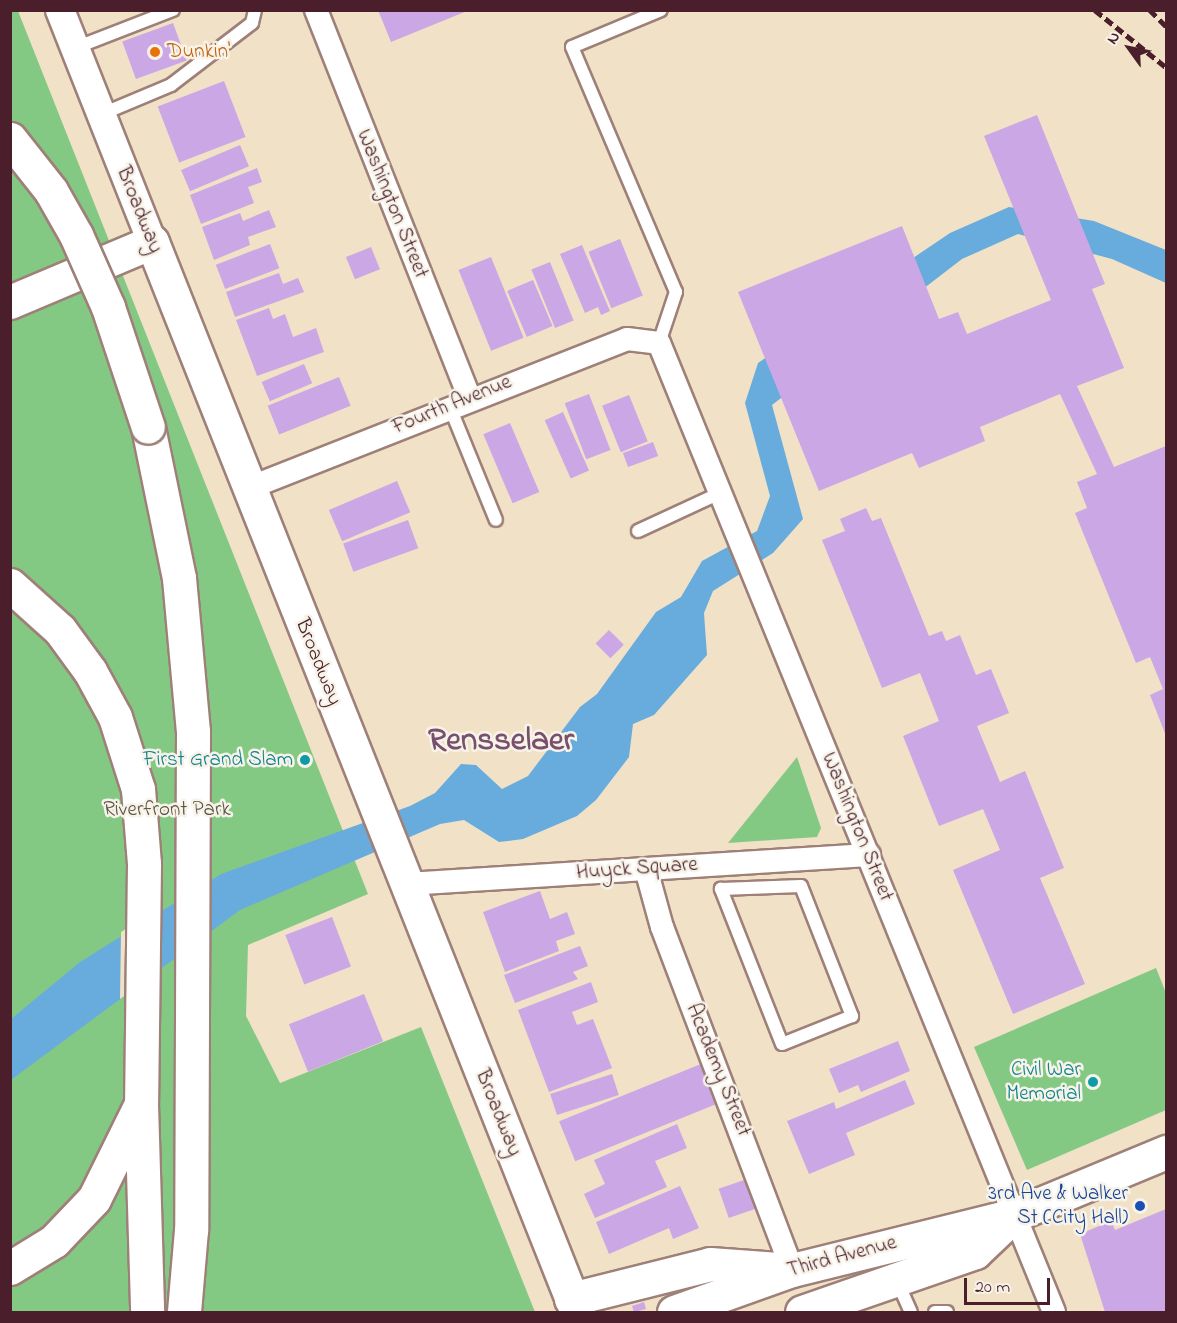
<!DOCTYPE html>
<html>
<head>
<meta charset="utf-8">
<style>
	body { margin:0 }
	#map { position:relative; width:1177px; height:1323px; overflow:hidden; background:#f1e1c6; font-family:"Indie Flower",sans-serif }
	div>[style] { position:absolute }
	[style*='--x'] { left:calc(var(--x)*1px); top:calc(var(--y)*1px); width:calc(var(--w)*1px); rotate:calc(var(--a)*1deg) }
	.green>* { inset:0; background:#84c983 }
	.water>* { inset:0; background:#68acdd }
	.pier>* { inset:0; background:#f1e1c6 }
	.building>* { inset:0; background:#cca7e6; transform-origin:0 0 }
	.roads { filter:drop-shadow(2px 0 #9e8078) drop-shadow(-2px 0 #9e8078) drop-shadow(0 2px #9e8078) drop-shadow(0 -2px #9e8078) }
	.service>* { height:12px; margin:-6px; padding:0 6px; transform-origin:6px; border-radius:6px; background:#fff }
	.minor>* { height:22px; margin:-11px; padding:0 11px; transform-origin:11px; border-radius:11px; background:#fff }
	.tertiary>* { height:28px; margin:-14px; padding:0 14px; transform-origin:14px; border-radius:14px; background:#fff }
	.primary>* { height:33px; margin:-16.5px; padding:0 16.5px; transform-origin:16.5px; border-radius:16.5px; background:#fff }
	.rail>* { height:4.5px; margin-top:-2.25px; transform-origin:0; background:repeating-linear-gradient(90deg,#4a1f2b 0 9px,transparent 0 13.5px) }
	.bridges { filter:drop-shadow(2px 0 #9e8078) drop-shadow(-2px 0 #9e8078) drop-shadow(0 2px #9e8078) drop-shadow(0 -2px #9e8078) }
	.primary-bridge>* { height:33px; margin:-16.5px; padding:0 16.5px; transform-origin:16.5px; border-radius:16.5px; background:#fff }
	.dots>* { width:16px; height:16px; translate:-50% -50%; box-sizing:border-box; border:3px solid #f7f3e8; border-radius:50% }
	span { translate:-50% -50%; white-space:nowrap; text-align:center; line-height:1.15; -webkit-text-stroke:5px #f7f3e8; paint-order:stroke }
	.food-label { font-size:21px; color:#c56008 }
	.left { translate:0 -50%; text-align:left }
	.street-label { font-size:21px; color:#4a1f2b }
	.culture-label { font-size:21px; color:#0d838f }
	.right { translate:-100% -50%; text-align:right }
	.park-label { font-size:21px; color:#5b5245 }
	.transit-label { font-size:21px; color:#164399 }
	.town-label { font-size:33px; color:#784f6c; font-weight:700 }
	.frame { position:absolute; inset:0; border:12px solid #4a1f2b; pointer-events:none }
	.north { position:absolute; left:1099px; top:18px; width:60px; height:60px; -webkit-text-stroke:4px #f7f3e8; paint-order:stroke; rotate:303deg; font-size:16px; font-weight:700; line-height:24px; text-align:center; color:#4a1f2b }
	.north::after { content:''; display:block; margin:auto; width:21px; height:27px; background:#4a1f2b; clip-path:polygon(50% 0,100% 100%,50% 72%,0 100%) }
	.scale { position:absolute; left:964px; top:1278px; width:86px; height:27px; box-sizing:border-box; border:3px solid #4a1f2b; border-top:0; padding-left:8px; font-size:18px; line-height:21px; white-space:nowrap; color:#4a1f2b; -webkit-text-stroke:4px #f7f3e8; paint-order:stroke }
</style>
</head>
<body>
<div id="map">
	<div class="green">
		<i style="clip-path:polygon(10px 11px,18px 11px,368px 894px,248px 945px,246px 1016px,280px 1083px,421px 1027px,535px 1312px,11px 1312px)"></i>
		<i style="clip-path:polygon(797px 757px,821px 828px,817px 837px,728px 843px)"></i>
		<i style="clip-path:polygon(1156px 968px,1166px 993px,1166px 1110px,1027px 1170px,974px 1047px)"></i>
	</div>
	<div class="water">
		<i style="clip-path:polygon(1009px 207px,1094px 221px,1166px 250px,1166px 283px,1112px 259px,1018px 234px,962px 259px,772px 405px,803px 519px,773px 553px,713px 591px,704px 613px,707px 655px,654px 715px,633px 724px,629px 757px,596px 800px,577px 816px,523px 839px,499px 842px,464px 820px,440px 824px,240px 910px,11px 1080px,11px 1019px,80px 962px,221px 874px,410px 806px,435px 793px,461px 764px,476px 765px,502px 789px,528px 776px,580px 707px,597px 694px,656px 612px,681px 597px,702px 561px,757px 531px,770px 496px,745px 403px,758px 363px,950px 233px)"></i>
	</div>
	<div class="pier">
		<i style="clip-path:polygon(162px 906px,161px 970px,120px 999px,121px 932px)"></i>
	</div>
	<div class="building">
		<i style="clip-path:polygon(378px 10px,467px 10px,467px 11px,391px 42px)"></i>
		<i style="left:173px;top:23px;width:40px;height:54px;rotate:70deg"></i>
		<i style="left:224px;top:81px;width:60px;height:71px;rotate:69deg"></i>
		<i style="clip-path:polygon(1037px 115px,1105px 284px,1092px 289px,1124px 368px,1077px 386px,1114px 467px,1166px 446px,1166px 736px,1150px 695px,1163px 689px,1150px 657px,1136px 663px,1075px 513px,1087px 508px,1077px 482px,1097px 474px,1060px 394px,980px 427px,985px 441px,919px 468px,912px 453px,819px 491px,738px 292px,902px 226px,939px 319px,958px 312px,967px 334px,1051px 300px,984px 136px)"></i>
		<i style="left:240px;top:145px;width:23px;height:64px;rotate:67deg"></i>
		<i style="clip-path:polygon(257px 168px,262px 182px,248px 187px,254px 203px,201px 224px,190px 195px)"></i>
		<i style="clip-path:polygon(269px 210px,276px 227px,248px 237px,250px 245px,214px 260px,202px 227px,240px 213px,243px 221px)"></i>
		<i style="left:620px;top:239px;width:61px;height:34px;rotate:68deg"></i>
		<i style="left:270px;top:244px;width:26px;height:58px;rotate:69deg"></i>
		<i style="clip-path:polygon(582px 245px,610px 311px,601px 315px,598px 307px,585px 313px,560px 254px)"></i>
		<i style="left:371px;top:247px;width:24px;height:27px;rotate:68deg"></i>
		<i style="left:491px;top:257px;width:87px;height:35px;rotate:68deg"></i>
		<i style="left:550px;top:262px;width:63px;height:20px;rotate:68deg"></i>
		<i style="clip-path:polygon(279px 273px,283px 284px,298px 278px,304px 292px,235px 317px,226px 292px)"></i>
		<i style="left:533px;top:280px;width:50px;height:28px;rotate:67deg"></i>
		<i style="clip-path:polygon(269px 308px,273px 319px,285px 314px,293px 337px,316px 328px,324px 352px,257px 376px,236px 320px)"></i>
		<i style="left:304px;top:364px;width:21px;height:46px;rotate:67deg"></i>
		<i style="left:339px;top:377px;width:31px;height:77px;rotate:68deg"></i>
		<i style="left:589px;top:394px;width:60px;height:26px;rotate:69deg"></i>
		<i style="left:629px;top:395px;width:50px;height:29px;rotate:68deg"></i>
		<i style="left:563px;top:412px;width:64px;height:20px;rotate:66deg"></i>
		<i style="left:510px;top:423px;width:75px;height:29px;rotate:67deg"></i>
		<i style="left:653px;top:442px;width:15px;height:32px;rotate:70deg"></i>
		<i style="left:397px;top:481px;width:34px;height:74px;rotate:67deg"></i>
		<i style="clip-path:polygon(866px 508px,872px 521px,881px 518px,929px 636px,942px 631px,946px 641px,960px 635px,976px 675px,991px 669px,1009px 713px,977px 726px,1000px 782px,1025px 771px,1064px 868px,1040px 878px,1085px 984px,1013px 1014px,953px 870px,1000px 850px,983px 809px,939px 826px,903px 736px,939px 721px,920px 673px,882px 688px,822px 540px,845px 531px,840px 519px)"></i>
		<i style="left:408px;top:520px;width:30px;height:69px;rotate:70deg"></i>
		<i style="left:609px;top:630px;width:21px;height:19px;rotate:45deg"></i>
		<i style="clip-path:polygon(540px 891px,550px 919px,567px 912px,575px 934px,556px 941px,559px 951px,505px 972px,483px 912px)"></i>
		<i style="left:332px;top:917px;width:53px;height:50px;rotate:69deg"></i>
		<i style="clip-path:polygon(580px 946px,588px 966px,573px 972px,578px 979px,515px 1003px,504px 975px)"></i>
		<i style="clip-path:polygon(591px 982px,598px 1002px,572px 1012px,577px 1025px,593px 1019px,612px 1068px,549px 1092px,518px 1010px)"></i>
		<i style="left:364px;top:994px;width:51px;height:81px;rotate:68deg"></i>
		<i style="clip-path:polygon(898px 1041px,910px 1071px,861px 1092px,858px 1085px,839px 1093px,829px 1069px)"></i>
		<i style="left:701px;top:1064px;width:43px;height:153px;rotate:68deg"></i>
		<i style="left:612px;top:1074px;width:22px;height:65px;rotate:72deg"></i>
		<i style="clip-path:polygon(905px 1080px,915px 1104px,846px 1133px,855px 1155px,809px 1174px,787px 1121px,834px 1102px,836px 1109px)"></i>
		<i style="clip-path:polygon(677px 1124px,687px 1148px,655px 1161px,667px 1187px,595px 1218px,584px 1194px,605px 1184px,594px 1160px)"></i>
		<i style="left:747px;top:1179px;width:31px;height:30px;rotate:71deg"></i>
		<i style="clip-path:polygon(680px 1186px,699px 1228px,673px 1239px,669px 1228px,609px 1254px,596px 1222px)"></i>
		<i style="clip-path:polygon(1166px 1209px,1166px 1312px,1105px 1312px,1080px 1234px,1111px 1221px,1115px 1230px)"></i>
		<i style="clip-path:polygon(644px 1302px,646px 1309px,634px 1312px,632px 1306px)"></i>
	</div>
	<div class="roads">
		<div class="service">
			<i style="--x:75;--y:48;--w:105;--a:-21.2"></i>
			<i style="--x:102;--y:114;--w:75;--a:-22.8"></i>
			<i style="--x:171;--y:85;--w:102;--a:-37.4"></i>
			<i style="--x:252;--y:23;--w:13;--a:-77"></i>
			<i style="--x:659;--y:343;--w:54;--a:-71.6"></i>
			<i style="--x:676;--y:292;--w:266;--a:-113"></i>
			<i style="--x:572;--y:47;--w:96;--a:-22.6"></i>
			<i style="--x:449;--y:405;--w:124;--a:67.8"></i>
			<i style="--x:638;--y:531;--w:93;--a:-24.9"></i>
			<i style="--x:801;--y:886;--w:140;--a:68.6"></i>
			<i style="--x:852;--y:1016;--w:75;--a:158.2"></i>
			<i style="--x:782;--y:1044;--w:167;--a:-111.5"></i>
			<i style="--x:721;--y:889;--w:80;--a:-2.1"></i>
			<i style="--x:897;--y:1281;--w:34;--a:66"></i>
			<i style="--x:935;--y:1312;--w:12;--a:0"></i>
		</div>
		<div class="minor">
			<i style="--x:316;--y:10;--w:416;--a:68.4"></i>
			<i style="--x:249;--y:488;--w:406;--a:-21.5"></i>
			<i style="--x:627;--y:339;--w:32;--a:7"></i>
			<i style="--x:659;--y:343;--w:1046;--a:67.82"></i>
			<i style="--x:646;--y:869;--w:60;--a:74.6"></i>
			<i style="--x:662;--y:927;--w:367;--a:69.2"></i>
			<i style="--x:406;--y:884;--w:464;--a:-3.6"></i>
		</div>
		<div class="tertiary">
			<i style="--x:60;--y:10;--w:250;--a:68.4"></i>
		</div>
		<div class="primary">
			<i style="--x:10;--y:302;--w:154;--a:-22.9"></i>
			<i style="--x:152;--y:242;--w:1151;--a:68.34"></i>
			<i style="--x:148;--y:427;--w:154;--a:78.4"></i>
			<i style="--x:179;--y:578;--w:154;--a:84.8"></i>
			<i style="--x:193;--y:731;--w:499;--a:90.2"></i>
			<i style="--x:191;--y:1230;--w:82;--a:94.9"></i>
			<i style="--x:10;--y:585;--w:67;--a:42"></i>
			<i style="--x:60;--y:630;--w:51;--a:53.8"></i>
			<i style="--x:90;--y:671;--w:52;--a:61.5"></i>
			<i style="--x:115;--y:717;--w:76;--a:72.3"></i>
			<i style="--x:138;--y:789;--w:75;--a:85.4"></i>
			<i style="--x:144;--y:864;--w:240;--a:90.7"></i>
			<i style="--x:141;--y:1104;--w:208;--a:88.3"></i>
			<i style="--x:10;--y:1268;--w:52;--a:-31.5"></i>
			<i style="--x:54;--y:1241;--w:58;--a:-46.4"></i>
			<i style="--x:94;--y:1199;--w:102;--a:-63.7"></i>
			<i style="--x:571;--y:1299;--w:143;--a:-14.1"></i>
			<i style="--x:710;--y:1264;--w:68;--a:4.2"></i>
			<i style="--x:674;--y:1312;--w:125;--a:-19.6"></i>
			<i style="--x:792;--y:1270;--w:229;--a:-13.9"></i>
			<i style="--x:1014;--y:1215;--w:165;--a:-22.5"></i>
			<i style="--x:802;--y:1312;--w:183;--a:-19.1"></i>
			<i style="--x:975;--y:1252;--w:54;--a:-43.5"></i>
		</div>
	</div>
	<div class="rail">
		<i style="--x:1095;--y:10;--w:91;--a:38.8"></i>
		<i style="--x:1150;--y:10;--w:23;--a:45"></i>
	</div>
	<div class="bridges">
		<div class="primary-bridge">
			<i style="--x:10;--y:139;--w:66;--a:51.7"></i>
			<i style="--x:51;--y:191;--w:51;--a:60.4"></i>
			<i style="--x:76;--y:235;--w:79;--a:66"></i>
			<i style="--x:108;--y:307;--w:126;--a:71.6"></i>
		</div>
	</div>
	<div class="dots">
		<i style="left:155px;top:52px;background:#e8710a"></i>
		<i style="left:305px;top:760px;background:#0f9aa8"></i>
		<i style="left:1093px;top:1082px;background:#0f9aa8"></i>
		<i style="left:1140px;top:1206px;background:#1a4fb4"></i>
	</div>
	<div class="food-label">
		<span class="left" style="left:167px;top:52px">Dunkin'</span>
	</div>
	<div class="street-label">
		<span style="left:392px;top:204px;rotate:68deg">Washington Street</span>
		<span style="left:139px;top:210px;rotate:68deg">Broadway</span>
		<span style="left:452px;top:405px;rotate:-22deg">Fourth Avenue</span>
		<span style="left:318px;top:662px;rotate:68deg">Broadway</span>
		<span style="left:857px;top:827px;rotate:68deg">Washington Street</span>
		<span style="left:637px;top:869px;rotate:-4deg">Huyck Square</span>
		<span style="left:718px;top:1070px;rotate:68deg">Academy Street</span>
		<span style="left:498px;top:1113px;rotate:68deg">Broadway</span>
		<span style="left:842px;top:1257px;rotate:-15deg">Third Avenue</span>
	</div>
	<div class="culture-label">
		<span class="right" style="left:293px;top:760px">First Grand Slam</span>
		<span class="right" style="left:1081px;top:1082px">Civil War<br>Memorial</span>
	</div>
	<div class="park-label">
		<span style="left:167px;top:810px">Riverfront Park</span>
	</div>
	<div class="transit-label">
		<span class="right" style="left:1128px;top:1206px">3rd Ave &amp; Walker<br>St (City Hall)</span>
	</div>
	<div class="town-label">
		<span style="left:501px;top:742px">Rensselaer</span>
	</div>
	<div class="frame"></div>
	<div class="north">N</div>
	<div class="scale">20 m</div>
</div>
</body>
</html>
